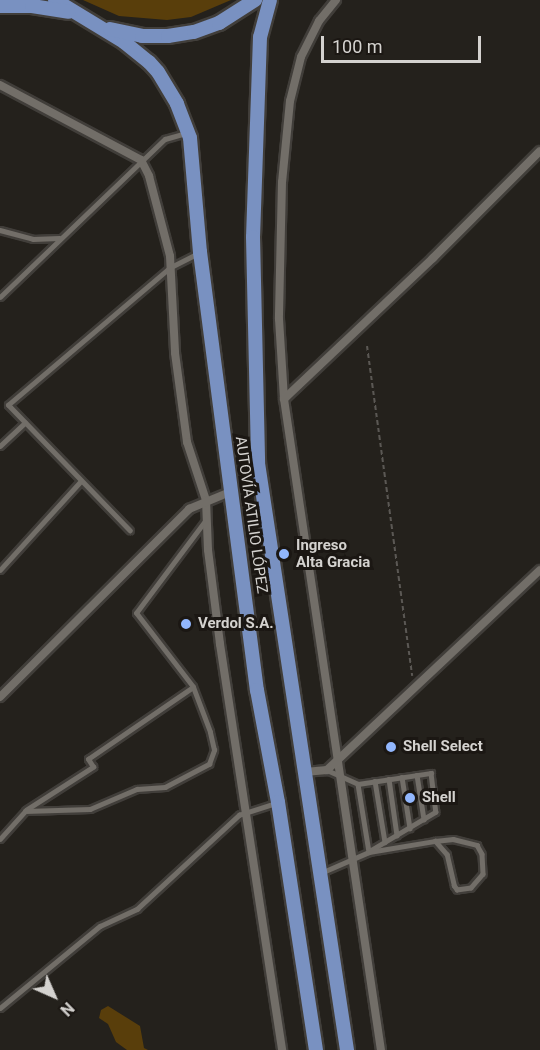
<!DOCTYPE html>
<html>
<head>
<meta charset="utf-8">
<style>
	body { margin:0 }
	#map { position:relative; width:540px; height:1050px; overflow:hidden; background:#24211c; font-family:Roboto,sans-serif }
	div>[style] { position:absolute }
	[style*='--x'] { left:calc(var(--x)*1px); top:calc(var(--y)*1px); width:calc(var(--w)*1px); rotate:calc(var(--a)*1deg) }
	.green>* { inset:0; background:#593e0b }
	.path>* { height:2px; margin-top:-1px; transform-origin:0; background:repeating-linear-gradient(90deg,#5b5854 0 4.5px,transparent 0 7.5px) }
	.roads { filter:drop-shadow(2px 0 #413e3a) drop-shadow(-2px 0 #413e3a) drop-shadow(0 2px #413e3a) drop-shadow(0 -2px #413e3a) }
	.lane>* { height:4.5px; margin:-2.25px; padding:0 2.25px; transform-origin:2.25px; border-radius:2.25px; background:#726e68 }
	.street>* { height:8px; margin:-4px; padding:0 4px; transform-origin:4px; border-radius:4px; background:#726e68 }
	.primary>* { height:14px; margin:-7px; padding:0 7px; transform-origin:7px; border-radius:7px; background:#7991c1 }
	.dots>* { width:16px; height:16px; translate:-50% -50%; box-sizing:border-box; border:3px solid #1b1713; border-radius:50% }
	span { translate:-50% -50%; white-space:nowrap; text-align:center; line-height:1.15; -webkit-text-stroke:6px #1b1713; paint-order:stroke }
	.street-label { font-size:15px; color:#d4d2cf }
	.poi-label { font-size:15px; color:#d4d2cf; font-weight:700 }
	.left { translate:0 -50%; text-align:left }
	.north { position:absolute; left:24px; top:966px; width:60px; height:60px; -webkit-text-stroke:4px #1b1713; paint-order:stroke; rotate:135deg; font-size:16px; font-weight:700; line-height:24px; text-align:center; color:#d4d2cf }
	.north::after { content:''; display:block; margin:auto; width:21px; height:27px; background:#d4d2cf; clip-path:polygon(50% 0,100% 100%,50% 72%,0 100%) }
	.scale { position:absolute; left:321px; top:36px; width:160px; height:27px; box-sizing:border-box; border:3px solid #d4d2cf; border-top:0; padding-left:8px; font-size:18px; line-height:21px; white-space:nowrap; color:#d4d2cf; -webkit-text-stroke:4px #1b1713; paint-order:stroke }
</style>
</head>
<body>
<div id="map">
	<div class="green">
		<i style="clip-path:polygon(83px 0,231px 0,191px 17px,167px 20px,119px 16px)"></i>
		<i style="clip-path:polygon(108px 1006px,140px 1026px,144px 1048px,148px 1050px,127px 1050px,116px 1042px,108px 1024px,99px 1018px,101px 1010px)"></i>
	</div>
	<div class="path">
		<i style="--x:367;--y:346;--w:333;--a:82.2"></i>
	</div>
	<div class="roads">
		<div class="lane">
			<i style="--x:0;--y:230;--w:34;--a:15"></i>
			<i style="--x:33;--y:239;--w:26;--a:-2"></i>
			<i style="--x:0;--y:297;--w:228;--a:-43.8"></i>
			<i style="--x:165;--y:139;--w:22;--a:-16"></i>
			<i style="--x:0;--y:446;--w:34;--a:-43"></i>
			<i style="--x:130;--y:531;--w:175;--a:-134.1"></i>
			<i style="--x:8;--y:405;--w:214;--a:-40.3"></i>
			<i style="--x:171;--y:267;--w:31;--a:-27"></i>
			<i style="--x:0;--y:570;--w:120;--a:-47.7"></i>
			<i style="--x:327;--y:770;--w:34;--a:24"></i>
			<i style="--x:358;--y:784;--w:69;--a:80.8"></i>
			<i style="--x:417;--y:775;--w:45;--a:81"></i>
			<i style="--x:402;--y:777;--w:52;--a:81.1"></i>
			<i style="--x:389;--y:779;--w:57;--a:81.9"></i>
			<i style="--x:375;--y:781;--w:62;--a:80.7"></i>
			<i style="--x:358;--y:784;--w:74;--a:-8.6"></i>
			<i style="--x:431;--y:773;--w:39;--a:83"></i>
			<i style="--x:436;--y:812;--w:74;--a:149.3"></i>
			<i style="--x:26;--y:810;--w:80;--a:-32.7"></i>
			<i style="--x:93;--y:767;--w:9;--a:-122"></i>
			<i style="--x:88;--y:759;--w:127;--a:-34.4"></i>
			<i style="--x:0;--y:839;--w:38;--a:-48"></i>
			<i style="--x:25;--y:811;--w:65;--a:-1.8"></i>
			<i style="--x:90;--y:809;--w:51;--a:-23.1"></i>
			<i style="--x:137;--y:789;--w:28;--a:-4"></i>
			<i style="--x:165;--y:787;--w:50;--a:-27.6"></i>
			<i style="--x:209;--y:764;--w:15;--a:-70"></i>
			<i style="--x:214;--y:750;--w:18;--a:-103"></i>
			<i style="--x:210;--y:732;--w:48;--a:-110.7"></i>
			<i style="--x:193;--y:687;--w:93;--a:-127.6"></i>
			<i style="--x:136;--y:613;--w:115;--a:-53.1"></i>
			<i style="--x:323;--y:872;--w:50;--a:-23.5"></i>
			<i style="--x:369;--y:852;--w:67;--a:-9.5"></i>
			<i style="--x:435;--y:841;--w:18;--a:-6"></i>
			<i style="--x:453;--y:839;--w:25;--a:14"></i>
			<i style="--x:477;--y:845;--w:10;--a:61"></i>
			<i style="--x:482;--y:854;--w:20;--a:87"></i>
			<i style="--x:483;--y:874;--w:18;--a:131"></i>
			<i style="--x:471;--y:888;--w:14;--a:172"></i>
			<i style="--x:457;--y:890;--w:5;--a:-127"></i>
			<i style="--x:454;--y:886;--w:32;--a:-103"></i>
			<i style="--x:447;--y:855;--w:18;--a:-131"></i>
			<i style="--x:0;--y:1008;--w:129;--a:-39.4"></i>
			<i style="--x:100;--y:926;--w:41;--a:-24.7"></i>
			<i style="--x:137;--y:909;--w:139;--a:-42.7"></i>
			<i style="--x:239;--y:815;--w:38;--a:-18"></i>
		</div>
		<div class="street">
			<i style="--x:336;--y:0;--w:27;--a:129"></i>
			<i style="--x:319;--y:21;--w:40;--a:116.6"></i>
			<i style="--x:301;--y:57;--w:45;--a:104"></i>
			<i style="--x:290;--y:101;--w:81;--a:95.6"></i>
			<i style="--x:282;--y:182;--w:137;--a:91.3"></i>
			<i style="--x:279;--y:319;--w:80;--a:86.4"></i>
			<i style="--x:284;--y:399;--w:658;--a:81.53"></i>
			<i style="--x:0;--y:85;--w:160;--a:28"></i>
			<i style="--x:141;--y:160;--w:18;--a:63"></i>
			<i style="--x:149;--y:176;--w:83;--a:75.3"></i>
			<i style="--x:170;--y:256;--w:97;--a:87"></i>
			<i style="--x:175;--y:353;--w:90;--a:82.3"></i>
			<i style="--x:187;--y:442;--w:61;--a:71.9"></i>
			<i style="--x:206;--y:500;--w:50;--a:87.7"></i>
			<i style="--x:208;--y:550;--w:95;--a:82.7"></i>
			<i style="--x:220;--y:644;--w:411;--a:81.3"></i>
			<i style="--x:284;--y:399;--w:205;--a:-43.4"></i>
			<i style="--x:433;--y:258;--w:151;--a:-45"></i>
			<i style="--x:0;--y:697;--w:267;--a:-44.8"></i>
			<i style="--x:189;--y:509;--w:44;--a:-22.5"></i>
			<i style="--x:305;--y:772;--w:22;--a:-5"></i>
			<i style="--x:327;--y:770;--w:292;--a:-43.2"></i>
		</div>
		<div class="primary">
			<i style="--x:55;--y:0;--w:81;--a:31.3"></i>
			<i style="--x:124;--y:42;--w:32;--a:39"></i>
			<i style="--x:149;--y:62;--w:13;--a:48"></i>
			<i style="--x:158;--y:72;--w:37;--a:59"></i>
			<i style="--x:177;--y:104;--w:36;--a:69"></i>
			<i style="--x:190;--y:138;--w:114;--a:85"></i>
			<i style="--x:200;--y:252;--w:442;--a:82.6"></i>
			<i style="--x:257;--y:690;--w:114;--a:79.4"></i>
			<i style="--x:278;--y:802;--w:251;--a:81.3"></i>
			<i style="--x:270;--y:0;--w:38;--a:105"></i>
			<i style="--x:260;--y:37;--w:200;--a:92"></i>
			<i style="--x:253;--y:237;--w:226;--a:88.7"></i>
			<i style="--x:258;--y:463;--w:594;--a:81.38"></i>
			<i style="--x:0;--y:6;--w:32;--a:0"></i>
			<i style="--x:32;--y:6;--w:37;--a:9"></i>
			<i style="--x:110;--y:29;--w:33;--a:12"></i>
			<i style="--x:142;--y:36;--w:26;--a:0"></i>
			<i style="--x:168;--y:36;--w:26;--a:-9"></i>
			<i style="--x:194;--y:32;--w:27;--a:-20"></i>
			<i style="--x:219;--y:23;--w:43;--a:-32.6"></i>
		</div>
	</div>
	<div class="dots">
		<i style="left:284px;top:554px;background:#92b7fd"></i>
		<i style="left:186px;top:624px;background:#92b7fd"></i>
		<i style="left:391px;top:747px;background:#92b7fd"></i>
		<i style="left:410px;top:798px;background:#92b7fd"></i>
	</div>
	<div class="street-label">
		<span style="left:251px;top:515px;rotate:82deg">AUTOVÍA ATILIO LÓPEZ</span>
	</div>
	<div class="poi-label">
		<span class="left" style="left:296px;top:554px">Ingreso<br>Alta Gracia</span>
		<span class="left" style="left:198px;top:624px">Verdol S.A.</span>
		<span class="left" style="left:403px;top:747px">Shell Select</span>
		<span class="left" style="left:422px;top:798px">Shell</span>
	</div>
	<div class="north">N</div>
	<div class="scale">100 m</div>
</div>
</body>
</html>
